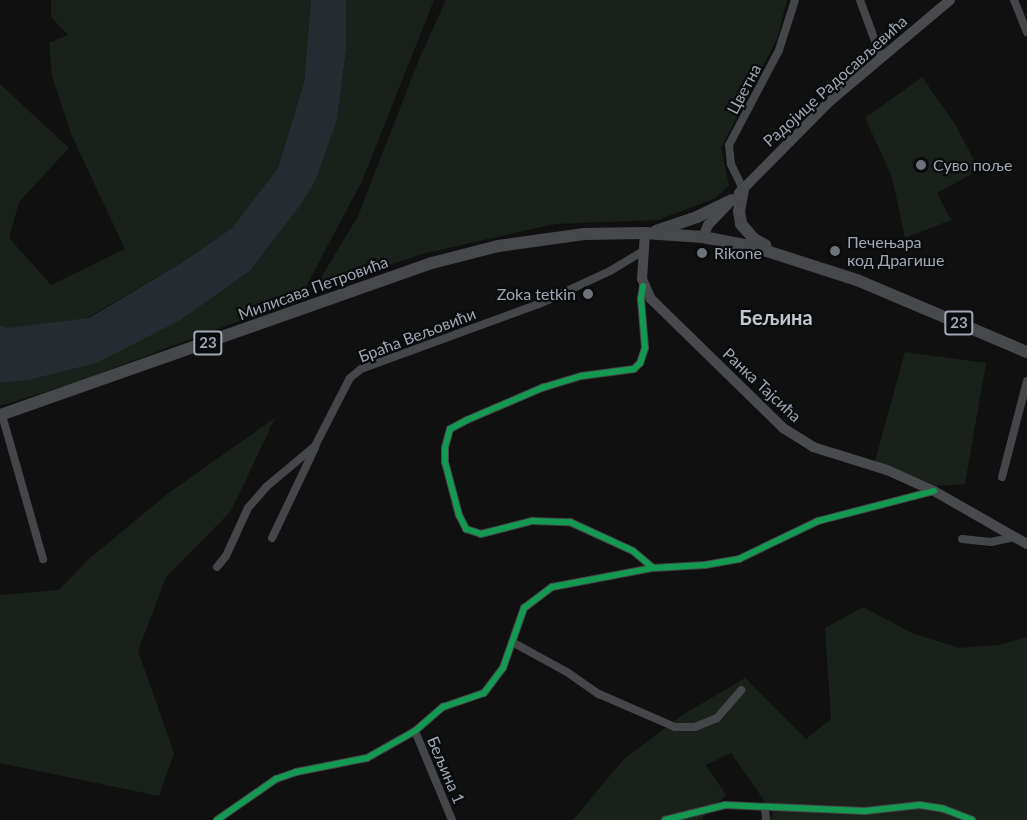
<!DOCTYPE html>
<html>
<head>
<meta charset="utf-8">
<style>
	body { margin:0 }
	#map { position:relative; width:1027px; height:820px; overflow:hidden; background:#101010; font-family:Lato,sans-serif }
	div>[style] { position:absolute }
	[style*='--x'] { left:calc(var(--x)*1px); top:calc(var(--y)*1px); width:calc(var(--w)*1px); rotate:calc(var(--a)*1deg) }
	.green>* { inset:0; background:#1a211a }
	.water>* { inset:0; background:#242c32 }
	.street>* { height:8px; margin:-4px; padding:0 4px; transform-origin:4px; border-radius:4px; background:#444649 }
	.secondary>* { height:10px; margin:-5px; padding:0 5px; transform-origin:5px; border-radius:5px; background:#484a4d }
	.primary>* { height:12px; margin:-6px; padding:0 6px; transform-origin:6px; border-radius:6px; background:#46484b }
	.cycleway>* { height:6px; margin:-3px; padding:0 3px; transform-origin:3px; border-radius:3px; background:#139951 }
	.dots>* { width:16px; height:16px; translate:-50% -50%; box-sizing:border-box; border:3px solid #0a0b0c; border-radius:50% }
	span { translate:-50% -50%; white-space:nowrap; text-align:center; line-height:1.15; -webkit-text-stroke:4.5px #0a0b0c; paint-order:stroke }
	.shield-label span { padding:2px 4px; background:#0a0b0c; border:2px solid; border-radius:4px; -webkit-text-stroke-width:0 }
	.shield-label { font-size:15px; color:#a0a7b3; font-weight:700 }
	.street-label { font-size:16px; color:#a0a7b3 }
	.poi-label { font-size:16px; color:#a0a7b3 }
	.left { translate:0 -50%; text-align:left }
	.right { translate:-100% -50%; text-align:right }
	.quarter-label { font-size:20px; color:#c1c6cf; font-weight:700 }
</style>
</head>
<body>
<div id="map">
	<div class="green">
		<i style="clip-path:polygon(51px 0,311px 0,304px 82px,278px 168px,232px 228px,181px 263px,85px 319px,8px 329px,0 325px,0 84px,69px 148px,19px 202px,9px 238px,51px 285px,125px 249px,72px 136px,52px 76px,49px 43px,68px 35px,51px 17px)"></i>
		<i style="clip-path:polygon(346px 0,434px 0,362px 181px,300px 298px,74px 383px,0 406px,0 383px,29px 380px,97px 363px,179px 321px,250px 271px,299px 207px,337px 120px,346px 50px)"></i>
		<i style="clip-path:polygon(446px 0,787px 0,777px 39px,721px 148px,729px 185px,716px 198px,658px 220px,554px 224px,422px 254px,313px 291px,358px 216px,420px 57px)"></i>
		<i style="clip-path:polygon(922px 77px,955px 124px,979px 170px,937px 193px,951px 220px,905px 238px,892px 177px,865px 118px)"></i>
		<i style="clip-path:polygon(905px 352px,986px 363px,965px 484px,937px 486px,875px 461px)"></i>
		<i style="clip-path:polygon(275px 418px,231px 511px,166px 577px,138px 651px,174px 753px,159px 796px,0 763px,0 595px,59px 590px,90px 558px,170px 492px)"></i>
		<i style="clip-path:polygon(863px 607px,912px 633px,959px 648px,998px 645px,1027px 637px,1027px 820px,770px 820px,773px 813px,731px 753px,706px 765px,726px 795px,700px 820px,573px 820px,623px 760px,681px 716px,745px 678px,806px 739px,831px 719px,825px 628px)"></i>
	</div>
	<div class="water">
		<i style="clip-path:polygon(311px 0,346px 0,346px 50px,337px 120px,316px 179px,299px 207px,250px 271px,179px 321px,97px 363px,29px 380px,0 383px,0 325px,8px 328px,89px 318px,181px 263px,232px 228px,278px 168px,304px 82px)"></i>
	</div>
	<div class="street">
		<i style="--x:860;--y:0;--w:61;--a:69.8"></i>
		<i style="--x:1014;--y:0;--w:35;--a:68"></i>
		<i style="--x:743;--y:189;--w:28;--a:-116"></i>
		<i style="--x:731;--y:164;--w:19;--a:-96"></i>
		<i style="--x:729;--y:145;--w:107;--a:-62.2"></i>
		<i style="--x:779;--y:50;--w:52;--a:-72.3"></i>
		<i style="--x:643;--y:286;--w:13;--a:99"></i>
		<i style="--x:641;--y:299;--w:49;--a:85.3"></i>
		<i style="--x:645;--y:348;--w:16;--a:108"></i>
		<i style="--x:640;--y:363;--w:8;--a:135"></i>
		<i style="--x:634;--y:369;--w:53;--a:172.5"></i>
		<i style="--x:581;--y:376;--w:39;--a:163"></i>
		<i style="--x:544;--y:387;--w:84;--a:156.8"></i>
		<i style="--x:467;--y:420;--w:19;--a:152"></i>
		<i style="--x:450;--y:429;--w:20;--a:105"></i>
		<i style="--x:445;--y:448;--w:14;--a:90"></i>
		<i style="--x:445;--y:462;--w:55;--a:75.2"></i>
		<i style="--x:459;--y:515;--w:16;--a:63"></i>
		<i style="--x:466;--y:529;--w:16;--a:18"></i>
		<i style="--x:481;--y:534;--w:53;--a:-14.3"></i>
		<i style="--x:532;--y:521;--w:38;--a:2"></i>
		<i style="--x:570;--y:522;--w:69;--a:24.7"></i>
		<i style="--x:633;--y:551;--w:26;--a:40"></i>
		<i style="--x:2;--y:415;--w:150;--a:74.1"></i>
		<i style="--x:1002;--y:477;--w:99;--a:-75.4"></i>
		<i style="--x:272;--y:538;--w:100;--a:-64.5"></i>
		<i style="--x:962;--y:539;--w:29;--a:6"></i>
		<i style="--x:991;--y:542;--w:24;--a:-12"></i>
		<i style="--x:217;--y:567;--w:14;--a:-51"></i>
		<i style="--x:226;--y:556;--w:53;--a:-65.4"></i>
		<i style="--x:248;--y:508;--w:28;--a:-49"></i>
		<i style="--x:266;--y:487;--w:64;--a:-39.9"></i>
		<i style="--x:315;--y:446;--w:76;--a:-62.8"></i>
		<i style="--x:350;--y:378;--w:14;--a:-39"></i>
		<i style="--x:361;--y:369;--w:189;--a:-20.1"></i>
		<i style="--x:539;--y:304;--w:78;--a:-24.9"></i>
		<i style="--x:610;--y:271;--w:37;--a:-31"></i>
		<i style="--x:512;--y:642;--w:63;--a:28.6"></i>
		<i style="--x:567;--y:672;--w:39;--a:35"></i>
		<i style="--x:599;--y:694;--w:83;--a:23.5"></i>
		<i style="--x:675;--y:727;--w:20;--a:0"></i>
		<i style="--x:695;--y:727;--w:24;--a:-22"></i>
		<i style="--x:717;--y:718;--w:37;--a:-49"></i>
		<i style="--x:415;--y:731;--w:96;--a:67.4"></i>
		<i style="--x:765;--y:808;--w:12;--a:85"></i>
		<i style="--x:217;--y:820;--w:72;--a:-34.8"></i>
		<i style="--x:276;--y:779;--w:21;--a:-19"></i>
		<i style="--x:296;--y:772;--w:72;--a:-11.2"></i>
		<i style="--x:367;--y:758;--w:55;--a:-29.4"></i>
		<i style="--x:415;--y:731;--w:37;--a:-41"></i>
		<i style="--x:443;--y:707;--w:43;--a:-18.9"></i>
		<i style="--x:484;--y:693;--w:31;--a:-53"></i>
		<i style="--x:503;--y:668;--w:64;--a:-70.7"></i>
		<i style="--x:524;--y:608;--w:35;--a:-37"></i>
		<i style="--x:552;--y:587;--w:103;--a:-10.7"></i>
		<i style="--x:653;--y:568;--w:52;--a:-3.3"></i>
		<i style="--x:705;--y:565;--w:35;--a:-10"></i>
		<i style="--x:739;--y:559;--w:88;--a:-25.7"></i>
		<i style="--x:818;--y:521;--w:120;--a:-14.5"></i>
		<i style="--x:665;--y:820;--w:62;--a:-14"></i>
		<i style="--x:725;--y:805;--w:140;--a:2.5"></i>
		<i style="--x:865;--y:811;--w:55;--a:-6.2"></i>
		<i style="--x:920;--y:805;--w:24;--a:9"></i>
		<i style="--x:944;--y:809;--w:30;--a:21"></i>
	</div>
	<div class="secondary">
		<i style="--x:739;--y:193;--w:128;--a:-45.3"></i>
		<i style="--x:829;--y:102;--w:158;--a:-40.1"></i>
		<i style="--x:645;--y:233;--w:46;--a:93.7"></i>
		<i style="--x:642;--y:279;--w:22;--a:66"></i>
		<i style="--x:651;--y:299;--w:185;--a:44.3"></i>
		<i style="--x:783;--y:428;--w:36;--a:32"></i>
		<i style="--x:813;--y:447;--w:77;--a:17.3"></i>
		<i style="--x:887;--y:470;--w:51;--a:24.1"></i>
		<i style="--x:934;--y:491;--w:107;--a:29.7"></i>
		<i style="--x:703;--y:237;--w:13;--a:-67"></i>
		<i style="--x:708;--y:225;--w:29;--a:-46"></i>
	</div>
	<div class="primary">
		<i style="--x:743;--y:189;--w:22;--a:100"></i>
		<i style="--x:739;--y:211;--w:13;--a:81"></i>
		<i style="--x:741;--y:224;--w:20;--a:49"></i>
		<i style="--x:754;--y:239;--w:13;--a:29"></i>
		<i style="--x:656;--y:231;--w:43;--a:-18.9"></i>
		<i style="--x:697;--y:217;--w:39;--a:-26"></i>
		<i style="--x:0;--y:415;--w:458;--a:-19.4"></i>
		<i style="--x:432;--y:263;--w:68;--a:-14.4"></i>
		<i style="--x:498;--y:246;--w:87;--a:-7.9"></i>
		<i style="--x:584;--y:234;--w:61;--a:-0.9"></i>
		<i style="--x:645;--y:233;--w:58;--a:3.9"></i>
		<i style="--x:703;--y:237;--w:52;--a:11.1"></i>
		<i style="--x:754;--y:247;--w:108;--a:17.8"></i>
		<i style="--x:857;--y:280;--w:185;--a:23"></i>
	</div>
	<div class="cycleway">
		<i style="--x:643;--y:286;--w:13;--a:99"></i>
		<i style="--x:641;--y:299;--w:49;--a:85.3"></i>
		<i style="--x:645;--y:348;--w:16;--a:108"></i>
		<i style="--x:640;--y:363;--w:8;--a:135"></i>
		<i style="--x:634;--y:369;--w:53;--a:172.5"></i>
		<i style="--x:581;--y:376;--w:39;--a:163"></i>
		<i style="--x:544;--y:387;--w:84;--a:156.8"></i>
		<i style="--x:467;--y:420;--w:19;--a:152"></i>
		<i style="--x:450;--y:429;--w:20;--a:105"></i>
		<i style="--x:445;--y:448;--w:14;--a:90"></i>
		<i style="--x:445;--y:462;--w:55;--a:75.2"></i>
		<i style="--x:459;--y:515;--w:16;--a:63"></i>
		<i style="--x:466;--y:529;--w:16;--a:18"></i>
		<i style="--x:481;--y:534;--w:53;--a:-14.3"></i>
		<i style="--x:532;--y:521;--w:38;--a:2"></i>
		<i style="--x:570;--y:522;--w:69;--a:24.7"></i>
		<i style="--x:633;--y:551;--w:26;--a:40"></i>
		<i style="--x:217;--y:820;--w:72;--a:-34.8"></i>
		<i style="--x:276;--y:779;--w:21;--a:-19"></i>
		<i style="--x:296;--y:772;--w:72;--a:-11.2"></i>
		<i style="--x:367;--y:758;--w:55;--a:-29.4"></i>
		<i style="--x:415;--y:731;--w:37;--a:-41"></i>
		<i style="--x:443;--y:707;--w:43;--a:-18.9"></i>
		<i style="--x:484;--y:693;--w:31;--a:-53"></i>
		<i style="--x:503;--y:668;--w:64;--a:-70.7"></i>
		<i style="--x:524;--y:608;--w:35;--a:-37"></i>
		<i style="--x:552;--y:587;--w:103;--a:-10.7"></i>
		<i style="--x:653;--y:568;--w:52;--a:-3.3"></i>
		<i style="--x:705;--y:565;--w:35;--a:-10"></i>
		<i style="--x:739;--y:559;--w:88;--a:-25.7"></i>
		<i style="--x:818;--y:521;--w:120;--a:-14.5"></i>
		<i style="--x:665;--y:820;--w:62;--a:-14"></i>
		<i style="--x:725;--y:805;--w:140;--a:2.5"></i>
		<i style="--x:865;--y:811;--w:55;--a:-6.2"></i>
		<i style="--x:920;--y:805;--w:24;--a:9"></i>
		<i style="--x:944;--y:809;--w:30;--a:21"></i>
	</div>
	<div class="dots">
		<i style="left:921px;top:165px;background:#6e727a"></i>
		<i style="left:835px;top:251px;background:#6e727a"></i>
		<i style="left:702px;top:253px;background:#6e727a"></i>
		<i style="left:588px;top:294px;background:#6e727a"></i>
	</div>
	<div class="shield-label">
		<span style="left:959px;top:323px">23</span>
		<span style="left:208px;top:343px">23</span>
	</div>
	<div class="street-label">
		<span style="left:835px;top:81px;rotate:-42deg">Радојице Радосављевића</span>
		<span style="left:744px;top:89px;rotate:-62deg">Цветна</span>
		<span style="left:313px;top:288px;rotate:-20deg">Милисава Петровића</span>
		<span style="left:417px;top:335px;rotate:-21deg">Браћа Вељовићи</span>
		<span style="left:762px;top:385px;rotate:43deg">Ранка Тајсића</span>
		<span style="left:446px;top:770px;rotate:67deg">Бељина 1</span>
	</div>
	<div class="poi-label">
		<span class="left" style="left:933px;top:165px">Суво поље</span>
		<span class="left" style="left:847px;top:251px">Печењара<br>код Драгише</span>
		<span class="left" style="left:714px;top:253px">Rikone</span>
		<span class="right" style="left:576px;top:294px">Zoka tetkin</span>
	</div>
	<div class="quarter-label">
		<span style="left:776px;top:317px">Бељина</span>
	</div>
</div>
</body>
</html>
